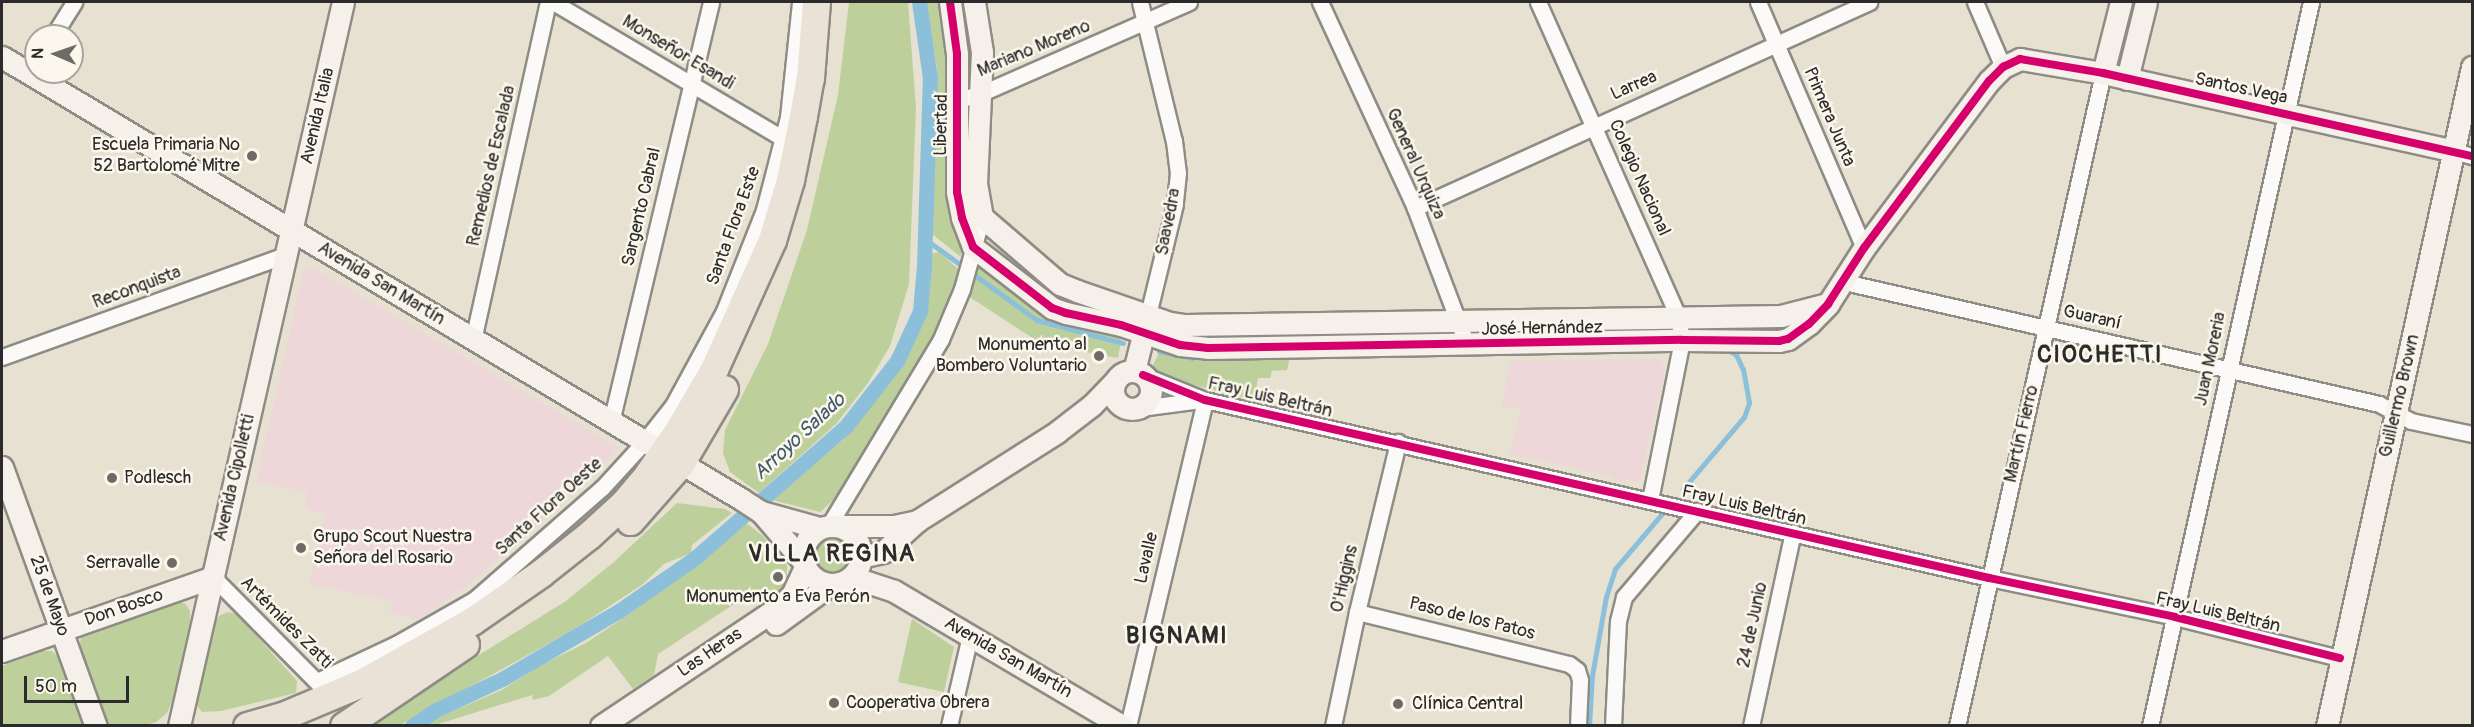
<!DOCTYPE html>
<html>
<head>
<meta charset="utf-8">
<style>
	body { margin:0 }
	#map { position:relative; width:2474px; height:727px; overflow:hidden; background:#e6e1d1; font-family:Pangolin,sans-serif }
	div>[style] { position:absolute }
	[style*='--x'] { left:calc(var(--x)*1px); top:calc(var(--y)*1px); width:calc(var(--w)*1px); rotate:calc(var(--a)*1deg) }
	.built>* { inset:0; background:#edd7d9 }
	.green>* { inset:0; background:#bdd09b; transform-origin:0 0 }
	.round { border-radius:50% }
	.stream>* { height:4.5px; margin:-2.25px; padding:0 2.25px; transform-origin:2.25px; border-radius:2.25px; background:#8cc0da }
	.canal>* { height:15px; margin:-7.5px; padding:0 7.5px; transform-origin:7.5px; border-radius:7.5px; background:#8cc0da }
	.roads { filter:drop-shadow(2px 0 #8e8c84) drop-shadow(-2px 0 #8e8c84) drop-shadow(0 2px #8e8c84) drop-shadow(0 -2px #8e8c84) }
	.street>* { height:15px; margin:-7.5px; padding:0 7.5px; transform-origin:7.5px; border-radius:7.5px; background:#fbfaf8 }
	.secondary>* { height:21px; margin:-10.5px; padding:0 10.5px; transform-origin:10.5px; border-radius:10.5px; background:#f5f1ea }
	.secondary>.ring { margin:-10.5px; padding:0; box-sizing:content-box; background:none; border:21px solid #f5f1ea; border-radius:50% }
	.highway>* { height:27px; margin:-13.5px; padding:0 13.5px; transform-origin:13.5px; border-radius:13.5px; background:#eae2d7 }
	.cycleway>* { height:8px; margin:-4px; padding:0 4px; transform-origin:4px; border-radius:4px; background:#d6006c }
	.dots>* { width:16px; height:16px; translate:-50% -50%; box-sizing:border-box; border:3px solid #fbf7ec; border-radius:50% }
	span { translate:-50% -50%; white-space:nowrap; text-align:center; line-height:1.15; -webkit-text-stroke:5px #fbf7ec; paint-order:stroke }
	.street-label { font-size:18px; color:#2b2b2b }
	.poi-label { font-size:18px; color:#2b2b2b }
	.right { translate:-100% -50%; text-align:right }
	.left { translate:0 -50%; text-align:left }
	.water-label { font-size:20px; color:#3f5a6a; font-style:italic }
	.district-label { font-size:24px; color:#2b2b2b; font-weight:700; letter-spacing:1.5px }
	.frame { position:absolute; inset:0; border:3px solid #2b2b2b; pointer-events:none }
	.north { position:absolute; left:24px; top:24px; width:60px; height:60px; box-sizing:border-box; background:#fbf7ec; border:2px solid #a8a59f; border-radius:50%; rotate:272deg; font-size:16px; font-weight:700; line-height:24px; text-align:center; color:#2b2b2b }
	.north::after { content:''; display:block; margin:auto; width:21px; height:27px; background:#6c6b65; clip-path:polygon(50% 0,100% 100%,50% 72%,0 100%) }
	.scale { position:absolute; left:24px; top:676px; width:105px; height:27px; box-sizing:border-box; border:3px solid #2b2b2b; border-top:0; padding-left:8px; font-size:18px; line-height:21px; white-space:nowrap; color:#2b2b2b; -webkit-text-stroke:4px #fbf7ec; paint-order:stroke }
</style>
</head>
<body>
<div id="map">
	<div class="built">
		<i style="clip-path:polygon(315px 269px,619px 448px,542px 521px,473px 581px,419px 619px,390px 613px,392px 601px,309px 584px,325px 514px,305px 509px,308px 492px,256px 482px,304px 270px)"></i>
		<i style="clip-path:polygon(1660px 359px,1665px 369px,1640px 482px,1623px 479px,1622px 482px,1612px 479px,1612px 476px,1509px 454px,1522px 409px,1502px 406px,1510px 361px)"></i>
	</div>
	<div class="green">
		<i style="clip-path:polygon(849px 2px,908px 2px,916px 108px,909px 284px,890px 346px,868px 383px,836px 424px,759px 493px,730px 472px,723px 453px,725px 430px,768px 344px,807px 230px,838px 95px)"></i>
		<i style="clip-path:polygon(926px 2px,943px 2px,949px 54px,951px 204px,962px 247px,961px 257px,932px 234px,927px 214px,937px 69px)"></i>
		<i style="clip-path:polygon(940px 252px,959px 270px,951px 305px,934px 343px,838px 496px,820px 512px,772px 500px,844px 439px,867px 412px,906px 352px,920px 320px,928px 287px,929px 254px)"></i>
		<i style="clip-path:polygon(979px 268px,985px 268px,1119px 334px,1121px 341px,1118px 358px,1042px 344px,968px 296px,975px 271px)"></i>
		<i style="left:1452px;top:328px;width:9px;height:261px;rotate:90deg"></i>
		<i style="clip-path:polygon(1160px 351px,1196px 358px,1290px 357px,1287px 370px,1272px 371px,1270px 378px,1258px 378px,1254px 400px,1158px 376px,1153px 370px,1153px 365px)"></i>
		<i style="clip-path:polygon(626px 473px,619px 490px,578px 532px,485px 596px)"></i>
		<i style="clip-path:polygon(677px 503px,725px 509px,732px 513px,692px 545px,691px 553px,664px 564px,643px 584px,575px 629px,400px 725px,364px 726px,566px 601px,615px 561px)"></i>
		<i style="clip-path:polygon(745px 522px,763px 536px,787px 565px,787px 585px,779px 593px,754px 591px,658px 654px,654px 675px,633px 689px,608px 656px,549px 696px,533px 700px,532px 695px,435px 725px,418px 726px,502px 690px,539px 666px,586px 643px,635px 610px,711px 553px)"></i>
		<i class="round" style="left:810px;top:533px;width:42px;height:42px"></i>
		<i style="clip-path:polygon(175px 601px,186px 604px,190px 612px,190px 622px,172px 702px,167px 713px,156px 722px,146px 725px,108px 726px,79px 652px,81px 637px)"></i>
		<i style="clip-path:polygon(228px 612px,237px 614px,297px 681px,296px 693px,221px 711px,202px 712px,196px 704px,196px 695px,213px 625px,219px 616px)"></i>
		<i style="clip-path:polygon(912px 619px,954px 647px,944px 692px,898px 682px)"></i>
		<i style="clip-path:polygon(43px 651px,52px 651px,57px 656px,83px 725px,2px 725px,2px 666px)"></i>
	</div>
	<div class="stream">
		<i style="--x:924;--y:238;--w:140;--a:36"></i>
		<i style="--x:1037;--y:320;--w:89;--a:15"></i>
		<i style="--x:1159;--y:351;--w:34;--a:12"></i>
		<i style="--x:1192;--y:358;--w:15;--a:0"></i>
		<i style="--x:1683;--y:489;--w:94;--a:-49.7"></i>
		<i style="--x:1744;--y:417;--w:15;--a:-70"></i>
		<i style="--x:1749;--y:403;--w:34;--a:-100"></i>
		<i style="--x:1743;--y:370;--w:17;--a:-115"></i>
		<i style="--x:1736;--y:355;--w:13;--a:-151"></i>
		<i style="--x:1589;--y:726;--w:50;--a:-86.6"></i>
		<i style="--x:1592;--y:676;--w:80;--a:-80"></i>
		<i style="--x:1606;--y:597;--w:29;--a:-72"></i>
		<i style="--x:1615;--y:569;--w:80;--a:-49.6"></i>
	</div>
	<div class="canal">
		<i style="--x:412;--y:726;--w:29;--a:-34"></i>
		<i style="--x:436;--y:710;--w:73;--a:-25.2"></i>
		<i style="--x:502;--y:679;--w:135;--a:-30.2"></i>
		<i style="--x:619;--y:611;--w:94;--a:-35"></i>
		<i style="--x:696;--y:557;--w:199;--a:-41.1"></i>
		<i style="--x:846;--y:426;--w:83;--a:-51.9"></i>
		<i style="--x:897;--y:361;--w:55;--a:-65.3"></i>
		<i style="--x:920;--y:311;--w:46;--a:-85"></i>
		<i style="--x:924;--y:265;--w:187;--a:-88.2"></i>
		<i style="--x:930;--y:78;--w:77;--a:-98.2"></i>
	</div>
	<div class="roads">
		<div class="street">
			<i style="--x:553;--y:2;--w:269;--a:30.7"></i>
			<i style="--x:1140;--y:2;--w:143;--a:76.3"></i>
			<i style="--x:1174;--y:141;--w:32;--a:83"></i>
			<i style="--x:1178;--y:173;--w:31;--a:96"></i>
			<i style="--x:1175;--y:204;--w:114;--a:103.7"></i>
			<i style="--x:1320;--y:2;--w:227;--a:65.2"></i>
			<i style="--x:1415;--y:208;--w:147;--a:69.2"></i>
			<i style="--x:1538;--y:2;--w:345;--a:66"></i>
			<i style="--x:1678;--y:317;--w:23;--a:80"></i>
			<i style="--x:1682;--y:340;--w:163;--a:101.3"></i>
			<i style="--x:1758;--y:2;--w:268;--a:66.7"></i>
			<i style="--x:1975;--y:2;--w:71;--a:66.7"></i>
			<i style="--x:53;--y:36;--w:40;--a:-58"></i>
			<i style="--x:958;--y:100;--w:25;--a:-16"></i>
			<i style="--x:982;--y:93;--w:226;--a:-23.7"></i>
			<i style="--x:2454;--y:151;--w:19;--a:16"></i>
			<i style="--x:1415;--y:208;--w:499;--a:-24.4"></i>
			<i style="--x:1840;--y:281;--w:553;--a:12.85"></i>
			<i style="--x:2379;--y:404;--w:36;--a:28"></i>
			<i style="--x:2411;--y:421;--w:62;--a:12"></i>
			<i style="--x:473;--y:340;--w:346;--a:-77.5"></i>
			<i style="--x:2;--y:357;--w:302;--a:-19.8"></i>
			<i style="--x:1143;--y:375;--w:67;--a:22"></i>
			<i style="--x:1205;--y:400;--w:804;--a:12.79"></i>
			<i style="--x:1989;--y:578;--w:190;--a:11.8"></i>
			<i style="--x:2175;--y:617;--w:170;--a:14"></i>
			<i style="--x:1140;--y:408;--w:63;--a:-7.4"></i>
			<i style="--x:611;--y:422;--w:432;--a:-76.6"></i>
			<i style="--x:829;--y:525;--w:217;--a:-58.9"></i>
			<i style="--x:941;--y:339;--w:54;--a:-67.2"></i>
			<i style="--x:962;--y:289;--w:75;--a:-74.5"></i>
			<i style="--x:213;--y:577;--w:156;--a:45.3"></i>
			<i style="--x:1357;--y:612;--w:218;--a:13.8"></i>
			<i style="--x:1569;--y:664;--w:10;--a:37"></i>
			<i style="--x:1577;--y:670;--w:10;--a:73"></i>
			<i style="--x:1580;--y:680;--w:46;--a:92.5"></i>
			<i style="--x:317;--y:681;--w:87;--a:-25.1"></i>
			<i style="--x:396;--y:644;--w:91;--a:-29.7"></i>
			<i style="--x:475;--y:599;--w:169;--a:-41.2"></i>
			<i style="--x:602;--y:488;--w:62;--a:-47.6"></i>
			<i style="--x:644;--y:442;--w:47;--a:-51.9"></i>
			<i style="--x:673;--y:405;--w:107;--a:-61.5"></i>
			<i style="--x:724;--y:311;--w:109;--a:-68.4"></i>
			<i style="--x:764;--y:210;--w:96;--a:-75.5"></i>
			<i style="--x:788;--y:117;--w:116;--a:-84"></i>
			<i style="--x:949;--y:726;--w:92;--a:-76.9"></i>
			<i style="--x:1128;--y:726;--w:335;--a:-76.7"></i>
			<i style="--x:1333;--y:726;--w:116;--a:-78.1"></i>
			<i style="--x:1357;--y:612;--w:175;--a:-76.4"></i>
			<i style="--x:1613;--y:726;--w:105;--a:-87.3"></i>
			<i style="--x:1618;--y:621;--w:25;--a:-76"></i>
			<i style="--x:1624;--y:597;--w:113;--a:-49.7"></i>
			<i style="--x:1751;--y:726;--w:198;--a:-77.8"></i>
			<i style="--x:1957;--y:726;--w:669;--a:-77.4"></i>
			<i style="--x:2150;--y:726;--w:742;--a:-77.46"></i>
		</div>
		<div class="secondary">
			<i style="--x:950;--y:2;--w:52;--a:82.3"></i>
			<i style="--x:957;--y:54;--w:138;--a:90"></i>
			<i style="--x:957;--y:192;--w:26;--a:79"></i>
			<i style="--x:962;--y:218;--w:31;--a:69"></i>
			<i style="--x:973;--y:247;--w:100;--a:37.7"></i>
			<i style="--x:1052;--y:308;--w:15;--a:20"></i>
			<i style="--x:1066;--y:313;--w:56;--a:12.3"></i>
			<i style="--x:1121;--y:325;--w:62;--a:18.7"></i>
			<i style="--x:1180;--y:345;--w:28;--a:6"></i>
			<i style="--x:1208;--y:348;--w:474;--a:-1"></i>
			<i style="--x:1682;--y:340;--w:97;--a:0.6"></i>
			<i style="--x:1779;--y:341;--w:9;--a:-13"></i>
			<i style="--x:1788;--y:339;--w:26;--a:-36"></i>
			<i style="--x:1809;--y:324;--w:28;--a:-46"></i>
			<i style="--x:1828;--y:304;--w:67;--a:-57.3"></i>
			<i style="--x:1864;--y:248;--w:209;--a:-53.2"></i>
			<i style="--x:1989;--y:81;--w:20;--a:-45"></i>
			<i style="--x:2003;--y:67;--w:19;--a:-25"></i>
			<i style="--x:2020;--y:59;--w:84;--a:9.6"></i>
			<i style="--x:2103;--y:73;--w:360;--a:12.5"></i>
			<i style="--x:974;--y:2;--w:51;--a:80.9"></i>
			<i style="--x:982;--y:52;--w:131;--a:92.6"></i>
			<i style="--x:976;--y:183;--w:35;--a:80"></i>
			<i style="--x:982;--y:217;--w:103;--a:40.7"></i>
			<i style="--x:1060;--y:284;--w:18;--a:22"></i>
			<i style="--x:1077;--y:291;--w:98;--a:19"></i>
			<i style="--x:1170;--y:323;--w:15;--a:8"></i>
			<i style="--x:1185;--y:325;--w:596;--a:-0.87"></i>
			<i style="--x:1781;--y:316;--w:48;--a:-14.6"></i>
			<i style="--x:2;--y:57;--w:861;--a:30.88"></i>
			<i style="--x:741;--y:499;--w:24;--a:33"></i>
			<i style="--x:761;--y:512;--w:65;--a:49.4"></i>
			<i style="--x:2103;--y:73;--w:73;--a:-75.8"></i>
			<i style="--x:2127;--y:79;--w:79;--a:-76.1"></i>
			<i class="ring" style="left:1113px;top:371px;width:17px;height:17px"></i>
			<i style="--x:1134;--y:371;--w:54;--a:-76"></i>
			<i style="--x:2;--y:467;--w:276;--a:70.1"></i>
			<i style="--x:762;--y:512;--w:59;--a:15.7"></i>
			<i class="ring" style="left:803px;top:526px;width:37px;height:37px"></i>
			<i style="--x:837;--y:526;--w:57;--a:0"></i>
			<i style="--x:894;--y:526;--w:24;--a:-12"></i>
			<i style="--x:860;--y:557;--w:24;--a:-12"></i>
			<i style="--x:883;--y:552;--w:46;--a:-42.4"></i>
			<i style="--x:917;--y:521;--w:166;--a:-32.4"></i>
			<i style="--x:1057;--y:432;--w:44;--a:-37.6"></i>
			<i style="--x:1092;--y:405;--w:35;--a:-46"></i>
			<i style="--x:845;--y:581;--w:22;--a:3"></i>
			<i style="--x:867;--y:582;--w:28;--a:18"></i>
			<i style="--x:894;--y:591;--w:265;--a:30.6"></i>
			<i style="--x:776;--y:624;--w:68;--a:-36"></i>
			<i style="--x:2;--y:651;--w:224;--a:-19.3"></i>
			<i style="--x:179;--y:726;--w:742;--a:-77.24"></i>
			<i style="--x:601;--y:726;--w:218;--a:-33.8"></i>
			<i style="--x:782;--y:605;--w:16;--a:-47"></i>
			<i style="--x:793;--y:593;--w:29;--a:-65"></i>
			<i style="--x:2327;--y:726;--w:675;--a:-77.59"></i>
		</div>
		<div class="highway">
			<i style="--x:630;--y:521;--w:76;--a:-48.7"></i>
			<i style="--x:680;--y:464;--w:87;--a:-59.6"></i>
			<i style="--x:247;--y:726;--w:40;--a:-16"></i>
			<i style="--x:285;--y:715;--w:82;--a:-22.8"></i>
			<i style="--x:361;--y:683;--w:127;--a:-29.2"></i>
			<i style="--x:472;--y:621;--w:84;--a:-34.8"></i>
			<i style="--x:541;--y:573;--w:61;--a:-38.4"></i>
			<i style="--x:589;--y:535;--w:47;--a:-42.4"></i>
			<i style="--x:624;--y:503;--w:38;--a:-50"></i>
			<i style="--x:648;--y:474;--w:49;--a:-55"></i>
			<i style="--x:676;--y:434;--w:75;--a:-59.7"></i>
			<i style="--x:714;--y:369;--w:141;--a:-65.8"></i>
			<i style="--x:772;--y:240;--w:63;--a:-73.3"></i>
			<i style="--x:790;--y:180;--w:65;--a:-78.5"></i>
			<i style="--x:803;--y:116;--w:39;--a:-80"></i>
			<i style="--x:810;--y:78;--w:76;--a:-85.5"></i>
			<i style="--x:344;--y:726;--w:146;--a:-34.1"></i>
		</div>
	</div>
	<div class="cycleway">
		<i style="--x:950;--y:2;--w:52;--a:82.3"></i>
		<i style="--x:957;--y:54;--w:138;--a:90"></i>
		<i style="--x:957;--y:192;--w:26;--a:79"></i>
		<i style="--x:962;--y:218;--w:31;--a:69"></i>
		<i style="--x:973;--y:247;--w:100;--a:37.7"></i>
		<i style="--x:1052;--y:308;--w:15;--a:20"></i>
		<i style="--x:1066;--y:313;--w:56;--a:12.3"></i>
		<i style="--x:1121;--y:325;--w:62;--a:18.7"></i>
		<i style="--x:1180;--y:345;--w:28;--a:6"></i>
		<i style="--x:1208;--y:348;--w:474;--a:-1"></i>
		<i style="--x:1682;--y:340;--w:97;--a:0.6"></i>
		<i style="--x:1779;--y:341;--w:9;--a:-13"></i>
		<i style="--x:1788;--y:339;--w:26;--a:-36"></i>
		<i style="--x:1809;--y:324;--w:28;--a:-46"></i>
		<i style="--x:1828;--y:304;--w:67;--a:-57.3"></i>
		<i style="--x:1864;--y:248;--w:209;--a:-53.2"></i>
		<i style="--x:1989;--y:81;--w:20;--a:-45"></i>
		<i style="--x:2003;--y:67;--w:19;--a:-25"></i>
		<i style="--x:2020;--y:59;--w:84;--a:9.6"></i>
		<i style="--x:2103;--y:73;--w:378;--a:12.7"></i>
		<i style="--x:1143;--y:375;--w:67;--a:22"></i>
		<i style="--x:1205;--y:400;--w:804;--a:12.79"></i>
		<i style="--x:1989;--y:578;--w:190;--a:11.8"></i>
		<i style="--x:2175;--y:617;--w:170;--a:14"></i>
	</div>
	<div class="dots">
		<i style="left:252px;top:156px;background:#6c6b65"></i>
		<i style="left:1099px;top:356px;background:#6c6b65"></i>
		<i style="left:112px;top:478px;background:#6c6b65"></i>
		<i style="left:301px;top:548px;background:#6c6b65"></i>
		<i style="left:172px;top:563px;background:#6c6b65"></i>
		<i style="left:778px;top:577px;background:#6c6b65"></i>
		<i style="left:834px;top:703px;background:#6c6b65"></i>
		<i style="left:1398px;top:704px;background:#6c6b65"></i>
	</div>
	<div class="street-label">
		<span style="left:1034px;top:49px;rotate:-23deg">Mariano Moreno</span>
		<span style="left:678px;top:53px;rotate:31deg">Monseñor Esandi</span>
		<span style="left:1634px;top:86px;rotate:-24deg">Larrea</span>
		<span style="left:2241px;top:89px;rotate:12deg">Santos Vega</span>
		<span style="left:318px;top:116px;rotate:-77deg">Avenida Italia</span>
		<span style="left:1829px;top:117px;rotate:67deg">Primera Junta</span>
		<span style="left:942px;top:125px;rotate:-89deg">Libertad</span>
		<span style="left:1415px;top:164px;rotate:66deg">General Urquiza</span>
		<span style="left:492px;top:166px;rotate:-77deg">Remedios de Escalada</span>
		<span style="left:1639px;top:178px;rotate:66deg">Colegio Nacional</span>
		<span style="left:642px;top:207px;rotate:-77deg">Sargento Cabral</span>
		<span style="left:1169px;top:222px;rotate:-79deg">Saavedra</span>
		<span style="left:734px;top:226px;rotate:-70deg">Santa Flora Este</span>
		<span style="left:381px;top:284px;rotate:31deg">Avenida San Martín</span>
		<span style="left:137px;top:288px;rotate:-20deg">Reconquista</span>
		<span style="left:2092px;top:318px;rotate:13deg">Guaraní</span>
		<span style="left:1542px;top:329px;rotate:-1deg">José Hernández</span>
		<span style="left:2211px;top:359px;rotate:-78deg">Juan Moreria</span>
		<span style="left:2400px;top:396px;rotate:-77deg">Guillermo Brown</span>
		<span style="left:1270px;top:398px;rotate:13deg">Fray Luis Beltrán</span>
		<span style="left:2022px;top:434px;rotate:-77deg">Martín Fierro</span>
		<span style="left:235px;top:478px;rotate:-77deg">Avenida Cipolletti</span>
		<span style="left:1744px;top:506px;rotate:13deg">Fray Luis Beltrán</span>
		<span style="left:549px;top:507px;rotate:-42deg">Santa Flora Oeste</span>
		<span style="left:1147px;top:558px;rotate:-77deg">Lavalle</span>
		<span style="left:1345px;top:579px;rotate:-77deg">O'Higgins</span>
		<span style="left:49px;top:596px;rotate:70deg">25 de Mayo</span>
		<span style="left:124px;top:608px;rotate:-19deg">Don Bosco</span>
		<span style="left:2218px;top:613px;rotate:13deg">Fray Luis Beltrán</span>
		<span style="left:1472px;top:619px;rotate:14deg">Paso de los Patos</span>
		<span style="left:286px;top:623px;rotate:45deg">Artémides Zatti</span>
		<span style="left:1753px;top:625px;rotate:-78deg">24 de Junio</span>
		<span style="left:710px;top:653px;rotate:-34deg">Las Heras</span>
		<span style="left:1008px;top:658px;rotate:30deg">Avenida San Martín</span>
	</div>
	<div class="poi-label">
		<span class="right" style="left:240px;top:156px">Escuela Primaria Nº<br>52 Bartolomé Mitre</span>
		<span class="right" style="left:1087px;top:356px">Monumento al<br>Bombero Voluntario</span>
		<span class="left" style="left:124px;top:478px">Podlesch</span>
		<span class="left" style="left:313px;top:548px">Grupo Scout Nuestra<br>Señora del Rosario</span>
		<span class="right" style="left:160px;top:563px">Serravalle</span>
		<span style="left:778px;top:597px">Monumento a Eva Perón</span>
		<span class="left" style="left:846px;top:703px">Cooperativa Obrera</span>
		<span class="left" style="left:1412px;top:704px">Clínica Central</span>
	</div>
	<div class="water-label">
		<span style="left:799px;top:436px;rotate:-43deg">Arroyo Salado</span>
	</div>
	<div class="district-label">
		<span style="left:2100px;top:355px">CIOCHETTI</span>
		<span style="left:832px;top:554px">VILLA REGINA</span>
		<span style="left:1177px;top:636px">BIGNAMI</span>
	</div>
	<div class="frame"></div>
	<div class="north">N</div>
	<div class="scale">50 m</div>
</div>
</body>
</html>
